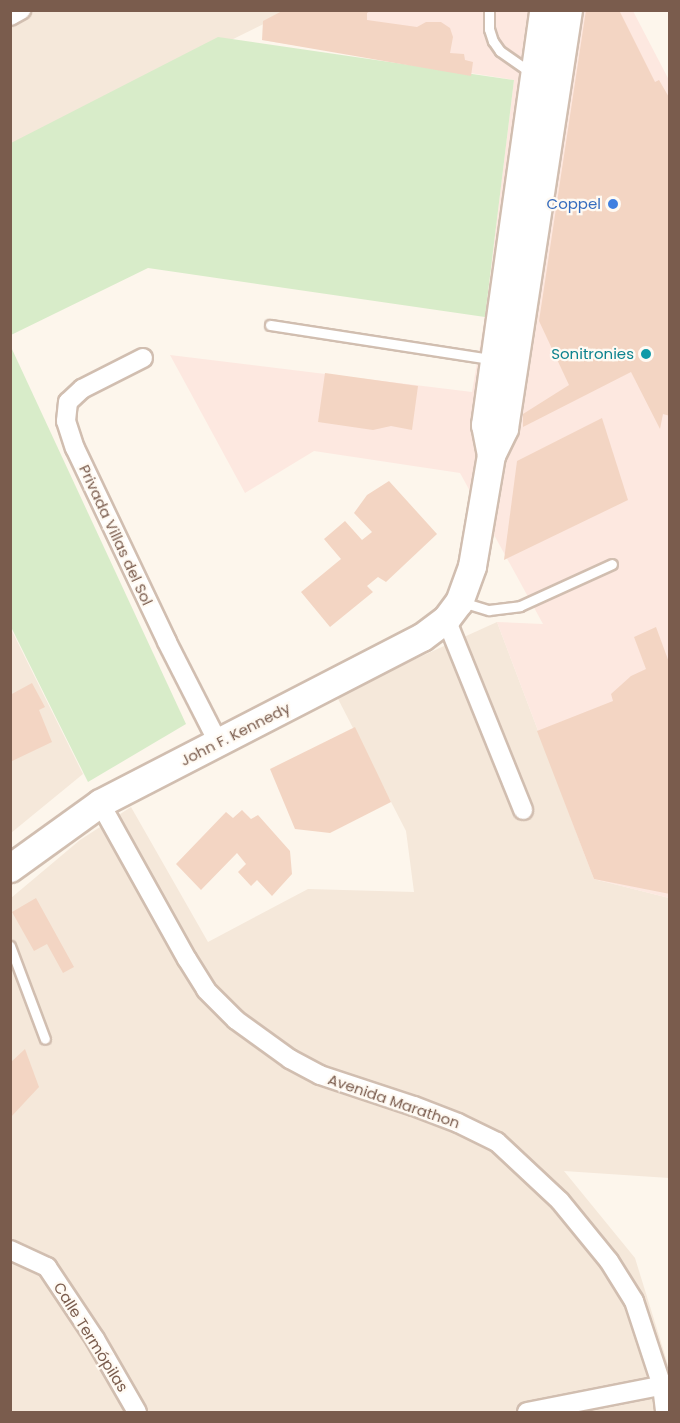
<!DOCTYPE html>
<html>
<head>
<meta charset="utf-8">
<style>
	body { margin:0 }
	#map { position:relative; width:680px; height:1423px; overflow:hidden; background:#fdf6ec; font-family:Poppins,sans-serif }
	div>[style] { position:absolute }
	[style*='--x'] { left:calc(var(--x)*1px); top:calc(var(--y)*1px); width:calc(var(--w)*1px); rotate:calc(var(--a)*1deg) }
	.residential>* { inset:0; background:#f5e8da }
	.commercial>* { inset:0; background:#fde8e0 }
	.green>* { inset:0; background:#d8ecc9 }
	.building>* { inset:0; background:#f3d5c3 }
	.roads { filter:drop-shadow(2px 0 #d1beb0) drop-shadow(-2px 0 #d1beb0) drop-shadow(0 2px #d1beb0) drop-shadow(0 -2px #d1beb0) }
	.lane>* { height:9px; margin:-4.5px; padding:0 4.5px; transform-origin:4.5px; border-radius:4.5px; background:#fff }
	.street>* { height:18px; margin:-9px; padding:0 9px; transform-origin:9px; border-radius:9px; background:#fff }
	.secondary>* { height:27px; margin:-13.5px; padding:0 13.5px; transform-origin:13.5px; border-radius:13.5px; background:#fff }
	.dots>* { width:16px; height:16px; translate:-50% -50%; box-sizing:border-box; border:3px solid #fffaf3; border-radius:50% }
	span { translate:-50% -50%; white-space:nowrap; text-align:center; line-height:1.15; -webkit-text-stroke:4.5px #fffaf3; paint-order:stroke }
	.shop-label { font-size:15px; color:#366cbe }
	.right { translate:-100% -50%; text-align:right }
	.culture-label { font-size:15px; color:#0d838f }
	.street-label { font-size:15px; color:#7a5c4d }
	.frame { position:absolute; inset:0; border:12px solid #7a5c4d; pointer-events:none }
</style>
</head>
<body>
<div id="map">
	<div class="residential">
		<i style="clip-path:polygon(11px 11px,290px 11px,11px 149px)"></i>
		<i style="clip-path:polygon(497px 622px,594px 879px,669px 898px,669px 1178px,564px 1171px,635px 1258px,669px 1368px,669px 1412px,11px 1412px,11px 898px,80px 840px,131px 807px,208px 942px,308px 889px,414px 892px,406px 831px,336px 695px)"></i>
		<i style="clip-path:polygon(10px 627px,83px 774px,11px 833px,10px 833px)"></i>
	</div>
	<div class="commercial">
		<i style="clip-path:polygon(284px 10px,633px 11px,670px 82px,669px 898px,594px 879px,497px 622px,543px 624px,460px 473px,314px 451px,245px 493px,170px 355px,472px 392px,485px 317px,514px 80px,262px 40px)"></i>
	</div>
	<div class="green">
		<i style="clip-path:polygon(218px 37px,514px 80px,485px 317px,148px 268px,11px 335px,11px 143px)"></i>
		<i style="clip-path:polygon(11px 347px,186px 724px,88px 782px,11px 627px)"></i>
	</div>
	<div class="building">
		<i style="clip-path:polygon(284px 10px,372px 10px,367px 13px,367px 20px,417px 27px,426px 22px,441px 22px,450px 28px,453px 37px,450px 53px,464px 54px,465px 60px,473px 62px,471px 76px,262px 40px,263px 21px)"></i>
		<i style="clip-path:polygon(586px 10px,619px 10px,655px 82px,659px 80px,670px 99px,670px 416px,663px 414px,660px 429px,631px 372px,523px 427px,523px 414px,569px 385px,539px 321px)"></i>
		<i style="clip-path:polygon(325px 373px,418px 386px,412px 430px,391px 426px,373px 430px,318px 422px)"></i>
		<i style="clip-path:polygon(602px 418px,628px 500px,504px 560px,517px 461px)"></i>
		<i style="clip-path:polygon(389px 481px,437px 534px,386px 582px,378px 577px,367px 586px,373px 592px,330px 627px,301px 592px,341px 559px,324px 539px,345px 521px,362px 540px,372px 532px,354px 513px,367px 495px)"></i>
		<i style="clip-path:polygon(656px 627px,670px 665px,670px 894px,594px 879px,537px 731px,613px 701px,611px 694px,631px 676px,646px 669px,634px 637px)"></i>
		<i style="clip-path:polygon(32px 683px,45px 707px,39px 710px,52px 742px,10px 762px,10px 695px)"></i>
		<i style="clip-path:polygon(355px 727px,391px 802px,330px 833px,295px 829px,270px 769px)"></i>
		<i style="clip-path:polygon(242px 810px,251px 819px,258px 815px,290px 851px,292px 874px,272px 896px,257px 880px,251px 886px,238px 872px,246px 864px,237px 853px,201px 890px,176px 864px,226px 812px,233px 818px)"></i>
		<i style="clip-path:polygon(36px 898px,74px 967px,63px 973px,47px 944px,34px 951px,12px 912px)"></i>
		<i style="clip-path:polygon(25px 1049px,39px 1087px,10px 1118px,10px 1063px)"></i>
	</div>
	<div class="roads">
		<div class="lane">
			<i style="--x:489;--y:10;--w:19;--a:90"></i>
			<i style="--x:489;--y:29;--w:13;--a:72"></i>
			<i style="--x:493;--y:41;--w:12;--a:55"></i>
			<i style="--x:500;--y:51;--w:38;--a:35"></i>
			<i style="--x:270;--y:325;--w:223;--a:8.8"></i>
			<i style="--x:462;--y:602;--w:28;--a:17"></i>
			<i style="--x:489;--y:610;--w:31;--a:-7"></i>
			<i style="--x:520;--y:606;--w:101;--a:-24.5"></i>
			<i style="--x:10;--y:946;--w:99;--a:69.4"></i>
		</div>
		<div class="street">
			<i style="--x:10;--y:16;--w:13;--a:-29"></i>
			<i style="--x:143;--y:358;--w:68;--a:153.1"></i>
			<i style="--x:82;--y:389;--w:19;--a:137"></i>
			<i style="--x:68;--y:402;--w:19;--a:96"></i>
			<i style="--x:66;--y:421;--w:28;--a:72"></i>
			<i style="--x:75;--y:448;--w:215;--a:64.6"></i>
			<i style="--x:167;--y:642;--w:112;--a:63"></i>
			<i style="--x:446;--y:619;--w:206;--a:68"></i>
			<i style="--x:100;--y:803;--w:179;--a:60.9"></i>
			<i style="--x:187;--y:959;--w:36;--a:58"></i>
			<i style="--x:206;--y:990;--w:42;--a:45"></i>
			<i style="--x:236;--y:1020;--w:67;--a:35.8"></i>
			<i style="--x:290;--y:1059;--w:34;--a:28"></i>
			<i style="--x:320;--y:1075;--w:99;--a:18.3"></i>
			<i style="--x:414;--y:1106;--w:47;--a:21.1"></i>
			<i style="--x:458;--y:1123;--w:43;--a:26"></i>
			<i style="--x:497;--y:1142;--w:86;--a:43.1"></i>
			<i style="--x:560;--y:1201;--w:77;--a:50.8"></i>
			<i style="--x:609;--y:1261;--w:47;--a:58"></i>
			<i style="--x:634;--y:1301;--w:89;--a:71.8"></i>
			<i style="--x:662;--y:1386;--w:26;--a:83"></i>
			<i style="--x:10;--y:1250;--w:41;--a:24.7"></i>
			<i style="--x:47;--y:1267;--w:87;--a:56.3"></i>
			<i style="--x:95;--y:1339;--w:84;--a:60.1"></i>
			<i style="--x:527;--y:1412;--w:146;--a:-11.1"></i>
		</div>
		<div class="secondary">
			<i style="--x:491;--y:455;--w:31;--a:-101"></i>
			<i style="--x:485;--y:425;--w:419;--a:-82"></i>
			<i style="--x:10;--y:868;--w:111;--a:-35.8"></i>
			<i style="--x:100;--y:803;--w:362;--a:-27.3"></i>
			<i style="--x:422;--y:637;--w:30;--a:-37"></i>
			<i style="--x:446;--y:619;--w:21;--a:-53"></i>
			<i style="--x:459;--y:602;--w:38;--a:-70"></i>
			<i style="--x:472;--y:566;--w:113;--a:-80.3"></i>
			<i style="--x:491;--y:455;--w:30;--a:-64"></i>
			<i style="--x:504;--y:428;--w:423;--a:-81.3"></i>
		</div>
	</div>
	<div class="dots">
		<i style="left:613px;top:204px;background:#3f7fe0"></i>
		<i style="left:646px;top:354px;background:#0f9aa8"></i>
	</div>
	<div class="shop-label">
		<span class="right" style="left:601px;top:204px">Coppel</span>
	</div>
	<div class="culture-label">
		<span class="right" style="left:634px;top:354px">Sonitronies</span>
	</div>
	<div class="street-label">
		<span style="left:116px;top:535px;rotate:65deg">Privada Villas del Sol</span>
		<span style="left:235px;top:734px;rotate:-27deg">John F. Kennedy</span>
		<span style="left:394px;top:1101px;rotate:19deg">Avenida Marathon</span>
		<span style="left:91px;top:1337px;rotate:58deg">Calle Termópilas</span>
	</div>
	<div class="frame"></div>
</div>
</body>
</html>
